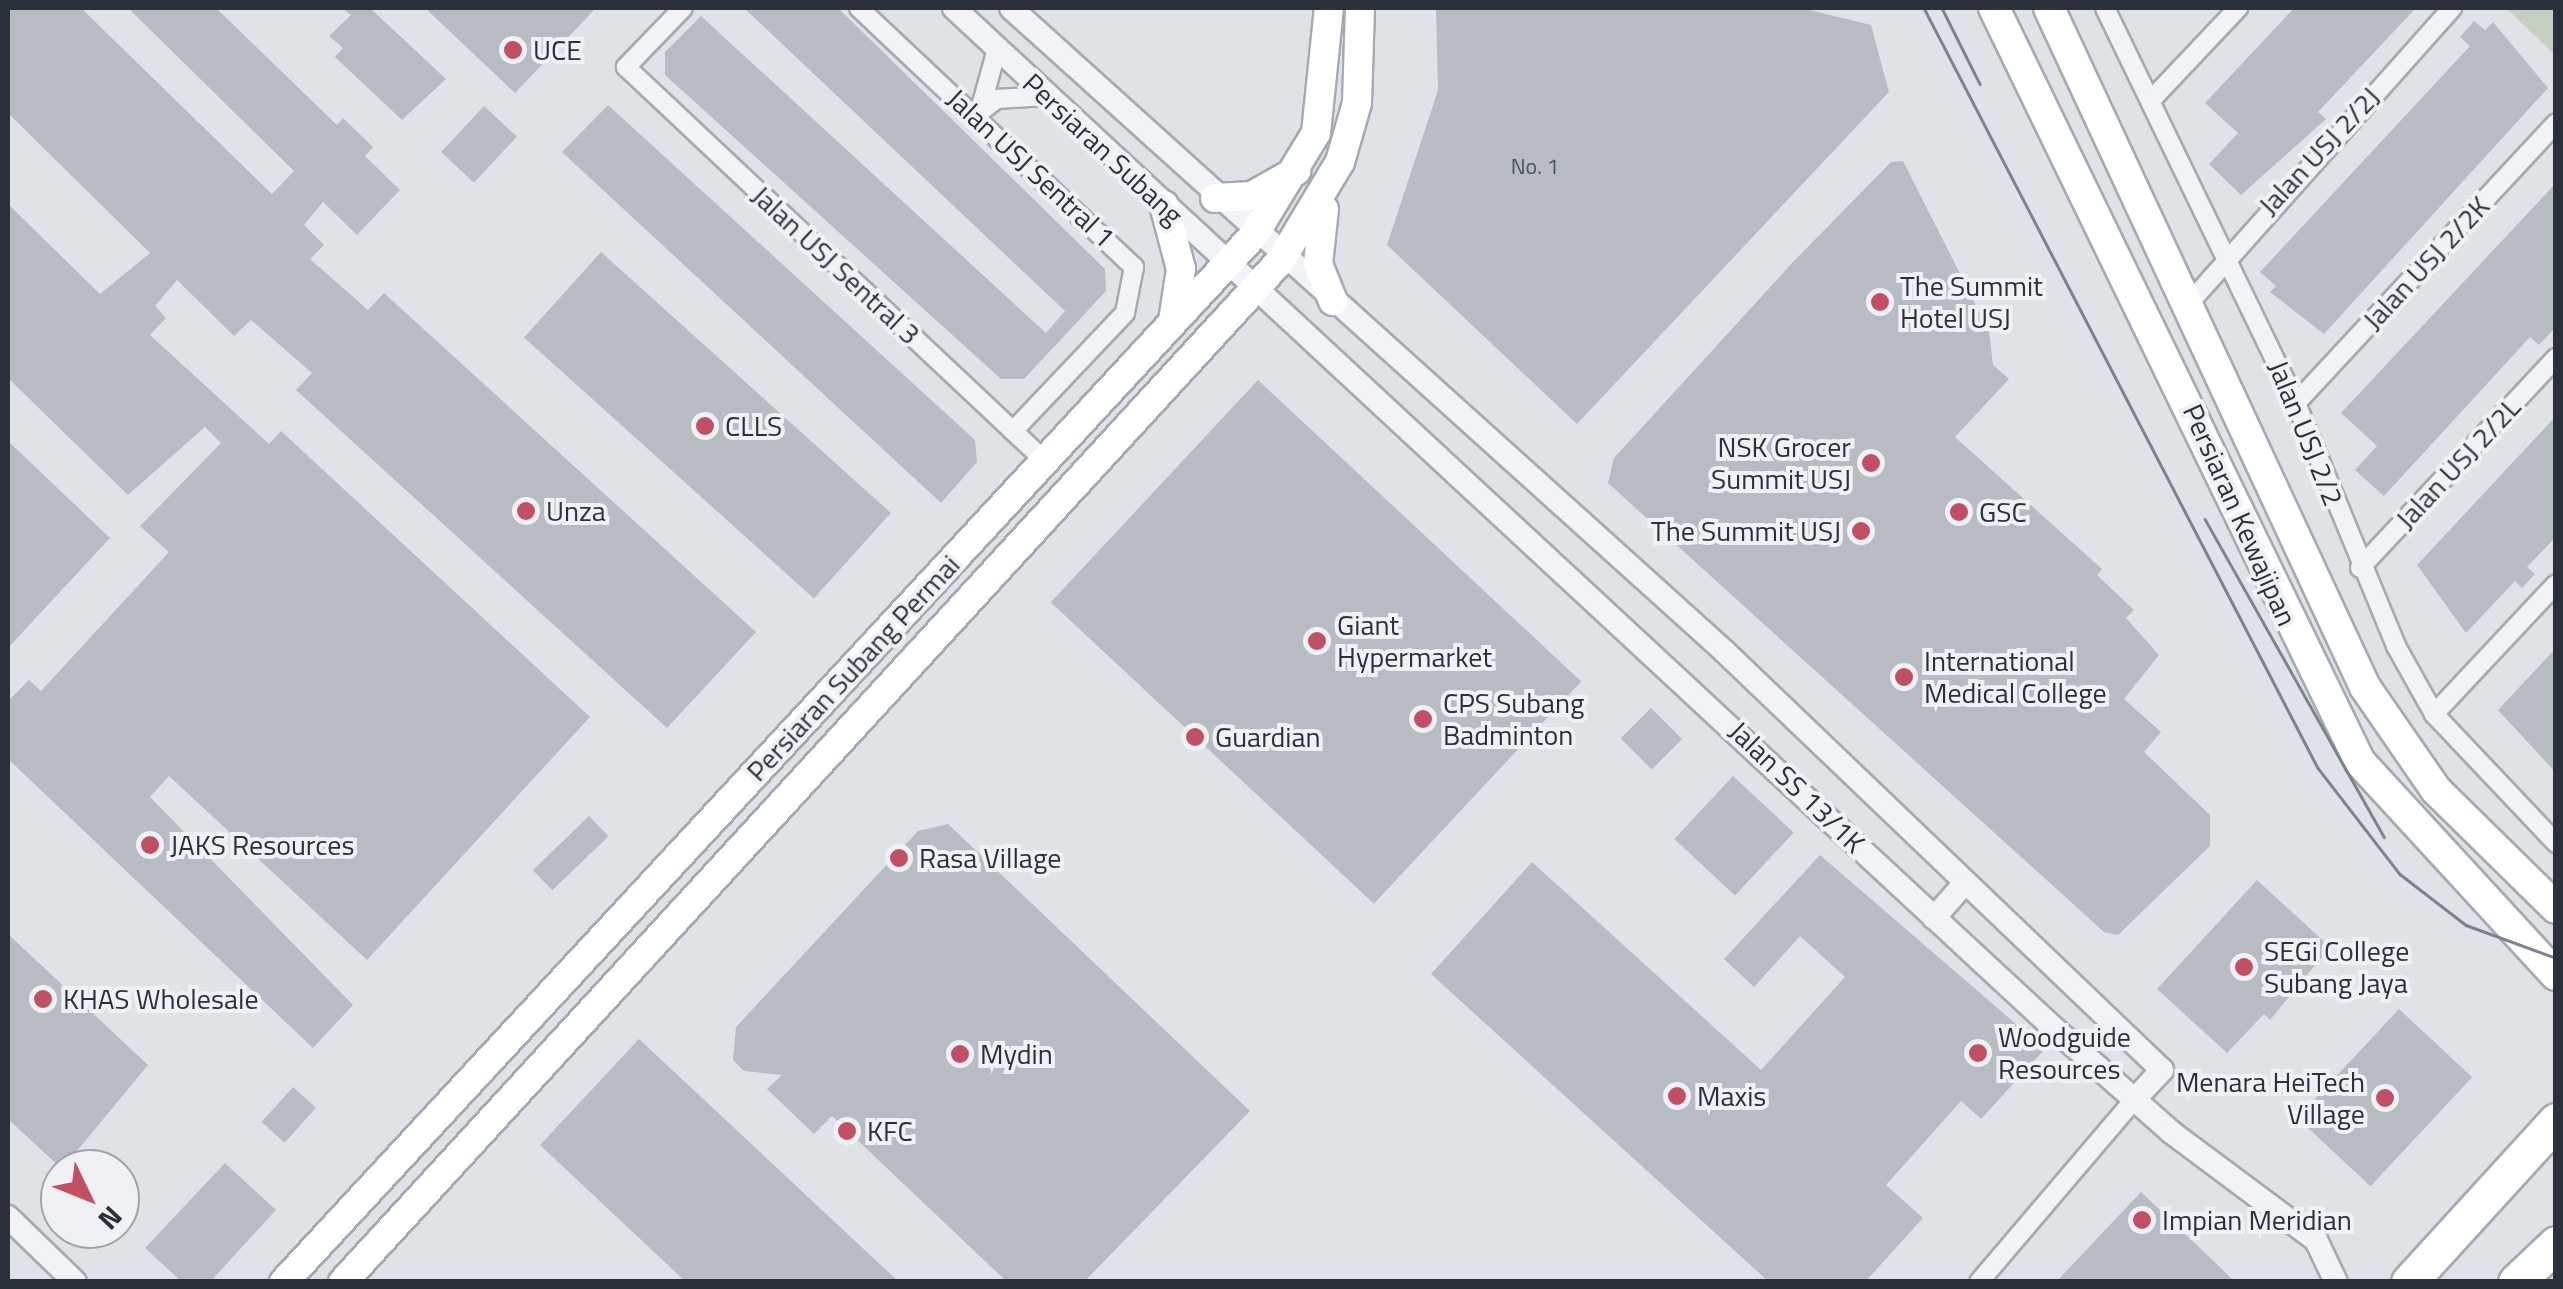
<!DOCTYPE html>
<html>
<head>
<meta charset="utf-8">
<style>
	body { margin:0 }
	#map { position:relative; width:2563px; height:1289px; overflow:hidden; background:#dfe3e7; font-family:"Titillium Web",sans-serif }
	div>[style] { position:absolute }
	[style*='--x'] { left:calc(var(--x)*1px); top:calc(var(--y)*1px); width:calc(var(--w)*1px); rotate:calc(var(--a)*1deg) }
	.green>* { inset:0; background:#c5d0c1 }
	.building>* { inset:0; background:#b7bcc3; transform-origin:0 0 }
	.roads { filter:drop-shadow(2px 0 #a5aab1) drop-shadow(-2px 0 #a5aab1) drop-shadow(0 2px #a5aab1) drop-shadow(0 -2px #a5aab1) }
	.minor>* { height:18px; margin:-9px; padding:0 9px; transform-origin:9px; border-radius:9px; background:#f2f3f6 }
	.tertiary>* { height:22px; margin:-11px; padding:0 11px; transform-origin:11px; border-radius:11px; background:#f2f3f6 }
	.secondary>* { height:28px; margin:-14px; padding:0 14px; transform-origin:14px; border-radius:14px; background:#fff }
	.primary>* { height:30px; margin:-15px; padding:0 15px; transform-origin:15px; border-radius:15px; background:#fff }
	.motorway>* { height:35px; margin:-17.5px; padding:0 17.5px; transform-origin:17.5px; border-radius:17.5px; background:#fff }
	.tram>* { height:2.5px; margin:-1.25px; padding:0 1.25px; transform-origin:1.25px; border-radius:1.25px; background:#7a838f }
	.dots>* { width:28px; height:28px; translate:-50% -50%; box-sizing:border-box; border:5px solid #eff1f5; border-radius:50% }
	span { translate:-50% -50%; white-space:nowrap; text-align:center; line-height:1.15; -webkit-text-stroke:8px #eff1f5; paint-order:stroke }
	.number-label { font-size:22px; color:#4d545e }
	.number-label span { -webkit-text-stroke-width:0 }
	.poi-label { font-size:28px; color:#2a313d }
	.left { translate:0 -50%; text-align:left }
	.right { translate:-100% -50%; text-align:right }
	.street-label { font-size:28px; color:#2a313d }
	.frame { position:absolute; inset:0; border:10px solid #2a313d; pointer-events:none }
	.north { position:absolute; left:40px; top:1149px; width:100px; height:100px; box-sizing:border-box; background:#eff1f5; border:2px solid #a0a4ab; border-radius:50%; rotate:133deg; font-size:28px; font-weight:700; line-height:40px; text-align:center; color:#2a313d }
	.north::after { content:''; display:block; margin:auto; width:35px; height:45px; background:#c15064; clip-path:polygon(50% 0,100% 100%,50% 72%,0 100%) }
</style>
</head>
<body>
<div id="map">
	<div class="green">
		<i style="clip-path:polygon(2506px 8px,2555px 8px,2555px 55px)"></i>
	</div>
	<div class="building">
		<i style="clip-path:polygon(8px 8px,81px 8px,272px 194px,294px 171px,128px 8px,216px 8px,337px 125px,343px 118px,373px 147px,365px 156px,400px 190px,357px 235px,323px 202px,304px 225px,324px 245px,310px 259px,368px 310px,384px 293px,756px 632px,667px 728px,296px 390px,312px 373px,251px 320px,234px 336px,177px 280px,155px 306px,166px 318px,150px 335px,269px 444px,281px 431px,590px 717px,367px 960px,169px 776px,150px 797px,353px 1005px,313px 1048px,8px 759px,8px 701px,29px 680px,41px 691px,169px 552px,140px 526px,221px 443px,205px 427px,128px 495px,8px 378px,8px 204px,100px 294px,150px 253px,8px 113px)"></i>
		<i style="clip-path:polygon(342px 8px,370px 8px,446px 79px,402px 120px,335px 57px,343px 48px,329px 36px,351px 15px)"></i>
		<i style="clip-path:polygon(425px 8px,596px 8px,515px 93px)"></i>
		<i style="clip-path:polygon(744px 8px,838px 8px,1105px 269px,1106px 291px,1024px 379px,1001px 379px,665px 75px,665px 52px,701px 16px,1046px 333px,1065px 311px)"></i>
		<i style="clip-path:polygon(1436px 8px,1801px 8px,1871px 25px,1889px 92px,1577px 424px,1387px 245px,1438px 90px)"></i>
		<i style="clip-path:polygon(2294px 8px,2416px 8px,2318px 112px,2326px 119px,2241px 195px,2209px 164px,2238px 133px,2205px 103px)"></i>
		<i style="clip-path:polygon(2474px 21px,2485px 30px,2493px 22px,2548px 88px,2324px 334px,2270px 292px,2276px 286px,2260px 272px,2470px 46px,2460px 37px)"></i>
		<i style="clip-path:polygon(608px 105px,975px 440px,977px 462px,941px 503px,562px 152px)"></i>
		<i style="left:484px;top:106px;width:45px;height:63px;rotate:43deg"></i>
		<i style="clip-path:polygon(1903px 161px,1989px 331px,1993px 365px,2009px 379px,1955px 437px,2102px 569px,2097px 575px,2134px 610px,2126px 618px,2159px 655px,2124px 699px,2161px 732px,2144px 752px,2210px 815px,2210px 846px,2118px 935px,2104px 932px,1608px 483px,1614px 458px,1793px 262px,1891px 162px)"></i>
		<i style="clip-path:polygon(2556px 183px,2556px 327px,2539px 345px,2530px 337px,2384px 496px,2355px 470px,2377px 446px,2341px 413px)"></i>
		<i style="left:601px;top:252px;width:390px;height:115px;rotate:42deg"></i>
		<i style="left:1258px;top:380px;width:442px;height:304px;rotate:43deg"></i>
		<i style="clip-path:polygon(2556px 416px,2556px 537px,2527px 567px,2535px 574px,2522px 588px,2515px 581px,2466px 633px,2417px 565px)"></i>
		<i style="clip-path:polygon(8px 441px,110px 538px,8px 648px)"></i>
		<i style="clip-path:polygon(2556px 648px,2556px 773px,2498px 710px)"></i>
		<i style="left:1651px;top:708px;width:44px;height:43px;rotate:45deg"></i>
		<i style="left:1733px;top:776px;width:83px;height:86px;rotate:43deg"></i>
		<i style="left:589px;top:816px;width:28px;height:78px;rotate:46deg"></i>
		<i style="clip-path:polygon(948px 824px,1250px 1111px,1084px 1282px,1007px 1282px,832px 1116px,814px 1134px,767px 1089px,782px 1075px,744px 1071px,733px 1060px,736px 1027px,918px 831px)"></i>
		<i style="clip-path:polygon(1820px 855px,2045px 1049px,1981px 1119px,1961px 1101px,1886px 1185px,1923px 1218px,1865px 1282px,1769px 1282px,1431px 974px,1532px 862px,1761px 1070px,1845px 977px,1800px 936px,1754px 987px,1724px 959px)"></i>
		<i style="clip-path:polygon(2257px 880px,2330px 947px,2270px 1020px,2264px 1014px,2227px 1053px,2157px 989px)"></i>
		<i style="clip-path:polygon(8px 934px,148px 1065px,62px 1169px,8px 1119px)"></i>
		<i style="left:2399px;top:1009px;width:100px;height:149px;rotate:43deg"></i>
		<i style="clip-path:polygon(639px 1039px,899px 1282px,686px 1282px,540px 1145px)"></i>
		<i style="left:293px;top:1087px;width:31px;height:47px;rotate:42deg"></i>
		<i style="clip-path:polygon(225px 1163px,276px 1210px,210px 1282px,182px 1282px,145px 1248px)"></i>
		<i style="clip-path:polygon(2141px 1192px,2200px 1248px,2235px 1282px,2056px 1282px)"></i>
	</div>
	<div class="roads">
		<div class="minor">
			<i style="--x:683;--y:8;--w:82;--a:134"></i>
			<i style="--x:626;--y:67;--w:577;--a:43.24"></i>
			<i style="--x:859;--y:8;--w:378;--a:43.3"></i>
			<i style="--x:1134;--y:267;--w:47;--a:101.1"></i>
			<i style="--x:1125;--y:313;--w:163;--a:133.5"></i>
			<i style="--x:2105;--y:8;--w:439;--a:64.2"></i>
			<i style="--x:2296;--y:403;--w:263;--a:67.6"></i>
			<i style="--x:2396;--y:646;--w:78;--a:60.8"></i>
			<i style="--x:2434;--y:714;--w:178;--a:46.6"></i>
			<i style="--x:2153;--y:98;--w:124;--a:-46.6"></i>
			<i style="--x:981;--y:107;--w:60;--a:-74.6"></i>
			<i style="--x:975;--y:116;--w:28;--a:-38"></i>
			<i style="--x:997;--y:99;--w:49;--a:-3.5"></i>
			<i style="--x:2192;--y:300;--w:391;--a:-48.3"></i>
			<i style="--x:2296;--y:403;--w:382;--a:-47.1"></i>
			<i style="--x:2360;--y:568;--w:287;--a:-47"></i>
			<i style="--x:2434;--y:714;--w:178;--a:-46.8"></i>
			<i style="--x:1979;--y:1282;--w:239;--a:-49.6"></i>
		</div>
		<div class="tertiary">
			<i style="--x:954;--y:8;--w:1492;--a:42.85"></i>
			<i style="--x:2048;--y:1023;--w:164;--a:41.5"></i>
			<i style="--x:2171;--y:1132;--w:181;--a:36.7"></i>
			<i style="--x:2316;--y:1240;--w:47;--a:64.5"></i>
			<i style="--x:1011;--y:8;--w:960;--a:42.04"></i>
			<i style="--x:1724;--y:651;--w:606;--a:43.73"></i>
			<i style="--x:2162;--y:1070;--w:41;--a:133"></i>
			<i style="--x:1934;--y:918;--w:45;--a:-48.6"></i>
			<i style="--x:8;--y:1217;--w:93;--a:44.1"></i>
		</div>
		<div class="secondary">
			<i style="--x:1215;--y:198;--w:37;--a:-3"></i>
			<i style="--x:1252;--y:196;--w:51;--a:-29.6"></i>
			<i style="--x:1164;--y:205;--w:66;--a:75.1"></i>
			<i style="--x:1181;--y:269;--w:53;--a:98.7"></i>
			<i style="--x:1324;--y:209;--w:55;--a:96.2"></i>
			<i style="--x:1318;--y:264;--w:40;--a:68"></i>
			<i style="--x:284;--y:1282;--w:1427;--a:-47.19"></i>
			<i style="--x:1254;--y:235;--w:119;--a:-58.7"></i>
			<i style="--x:1316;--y:133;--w:126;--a:-84.1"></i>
			<i style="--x:343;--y:1282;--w:1387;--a:-47.45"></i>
			<i style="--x:1281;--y:260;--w:114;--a:-59"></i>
			<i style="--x:1340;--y:162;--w:61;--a:-73.9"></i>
			<i style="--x:1357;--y:103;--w:95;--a:-88.2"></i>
		</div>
		<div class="primary">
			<i style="--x:1994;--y:8;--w:838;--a:64.11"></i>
			<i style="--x:2360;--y:762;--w:289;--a:47.4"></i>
			<i style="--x:2049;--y:8;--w:749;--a:65.04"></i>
			<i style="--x:2365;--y:687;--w:125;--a:55.4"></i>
			<i style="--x:2436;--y:790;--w:168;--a:44.5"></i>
		</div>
		<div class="motorway">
			<i style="--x:2409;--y:1282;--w:218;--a:-47.6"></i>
			<i style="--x:2516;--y:1282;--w:55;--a:-43.5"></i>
		</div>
	</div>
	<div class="tram">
		<i style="--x:1924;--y:8;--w:856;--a:62.6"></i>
		<i style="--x:2318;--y:768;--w:134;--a:52.3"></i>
		<i style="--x:2400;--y:874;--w:83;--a:37.7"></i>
		<i style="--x:2466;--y:925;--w:96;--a:20.1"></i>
		<i style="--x:1942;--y:8;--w:85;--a:63.4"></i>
		<i style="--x:2205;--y:519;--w:365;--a:60.6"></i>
	</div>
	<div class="dots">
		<i style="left:513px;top:50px;background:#c15064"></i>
		<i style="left:1880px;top:302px;background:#c15064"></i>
		<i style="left:705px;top:426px;background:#c15064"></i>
		<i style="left:1871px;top:463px;background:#c15064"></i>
		<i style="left:526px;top:511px;background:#c15064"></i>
		<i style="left:1959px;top:512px;background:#c15064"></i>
		<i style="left:1861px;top:531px;background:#c15064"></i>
		<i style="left:1317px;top:641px;background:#c15064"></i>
		<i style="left:1904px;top:677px;background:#c15064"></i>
		<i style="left:1423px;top:719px;background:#c15064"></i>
		<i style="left:1195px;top:737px;background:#c15064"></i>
		<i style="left:150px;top:845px;background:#c15064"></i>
		<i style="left:899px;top:858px;background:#c15064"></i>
		<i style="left:2244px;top:967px;background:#c15064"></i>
		<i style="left:43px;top:999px;background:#c15064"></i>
		<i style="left:1978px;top:1053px;background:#c15064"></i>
		<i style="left:960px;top:1054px;background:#c15064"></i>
		<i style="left:1677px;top:1096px;background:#c15064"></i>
		<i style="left:2385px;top:1098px;background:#c15064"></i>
		<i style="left:847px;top:1131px;background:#c15064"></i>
		<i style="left:2142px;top:1220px;background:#c15064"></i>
	</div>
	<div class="number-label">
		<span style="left:1535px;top:167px">No. 1</span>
	</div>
	<div class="poi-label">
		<span class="left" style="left:533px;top:50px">UCE</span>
		<span class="left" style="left:1900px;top:302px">The Summit<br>Hotel USJ</span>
		<span class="left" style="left:725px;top:426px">CLLS</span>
		<span class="right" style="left:1851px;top:463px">NSK Grocer<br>Summit USJ</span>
		<span class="left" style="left:546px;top:511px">Unza</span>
		<span class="left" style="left:1979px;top:512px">GSC</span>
		<span class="right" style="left:1841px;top:531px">The Summit USJ</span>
		<span class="left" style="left:1337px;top:641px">Giant<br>Hypermarket</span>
		<span class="left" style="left:1924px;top:677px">International<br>Medical College</span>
		<span class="left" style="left:1443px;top:719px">CPS Subang<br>Badminton</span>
		<span class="left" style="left:1215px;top:737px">Guardian</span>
		<span class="left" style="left:170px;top:845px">JAKS Resources</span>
		<span class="left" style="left:919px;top:858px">Rasa Village</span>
		<span class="left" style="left:2264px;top:967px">SEGi College<br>Subang Jaya</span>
		<span class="left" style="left:63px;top:999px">KHAS Wholesale</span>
		<span class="left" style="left:1998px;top:1053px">Woodguide<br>Resources</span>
		<span class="left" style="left:980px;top:1054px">Mydin</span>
		<span class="right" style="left:2365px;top:1098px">Menara HeiTech<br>Village</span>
		<span class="left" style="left:1697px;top:1096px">Maxis</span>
		<span class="left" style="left:867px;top:1131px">KFC</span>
		<span class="left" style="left:2162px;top:1220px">Impian Meridian</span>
	</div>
	<div class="street-label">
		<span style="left:1103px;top:149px;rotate:43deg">Persiaran Subang</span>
		<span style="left:2319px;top:151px;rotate:-47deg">Jalan USJ 2/2J</span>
		<span style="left:1031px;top:168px;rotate:43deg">Jalan USJ Sentral 1</span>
		<span style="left:2426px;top:263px;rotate:-47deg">Jalan USJ 2/2K</span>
		<span style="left:836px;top:265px;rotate:43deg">Jalan USJ Sentral 3</span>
		<span style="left:2306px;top:433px;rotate:68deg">Jalan USJ 2/2</span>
		<span style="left:2458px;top:463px;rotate:-47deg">Jalan USJ 2/2L</span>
		<span style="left:2240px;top:515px;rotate:66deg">Persiaran Kewajipan</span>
		<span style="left:853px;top:668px;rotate:-47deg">Persiaran Subang Permai</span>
		<span style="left:1797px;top:787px;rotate:44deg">Jalan SS 13/1K</span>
	</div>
	<div class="frame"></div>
	<div class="north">N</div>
</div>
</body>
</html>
